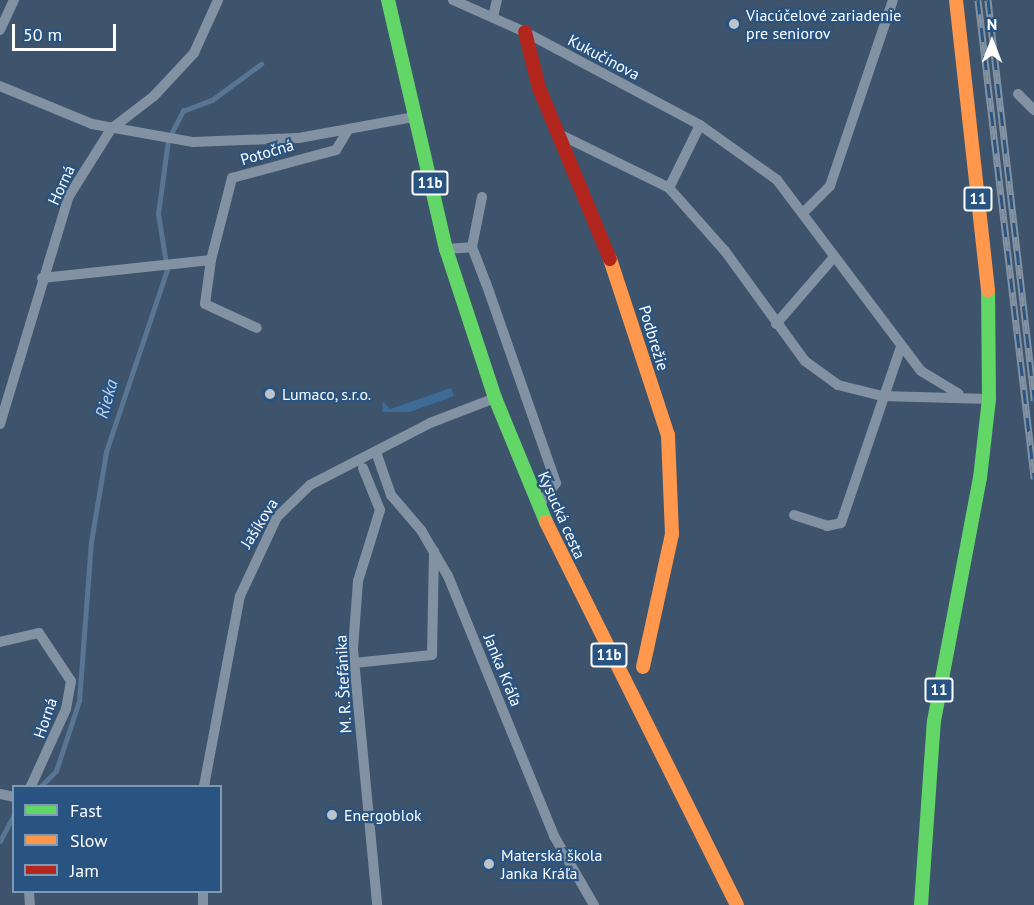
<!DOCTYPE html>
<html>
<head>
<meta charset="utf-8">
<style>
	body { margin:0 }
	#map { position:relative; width:1034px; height:905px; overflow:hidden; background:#3d546c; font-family:"PT Sans",sans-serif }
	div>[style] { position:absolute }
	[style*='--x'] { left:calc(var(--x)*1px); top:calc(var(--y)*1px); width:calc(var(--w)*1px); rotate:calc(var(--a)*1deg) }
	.green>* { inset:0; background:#3e6a96 }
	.stream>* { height:4.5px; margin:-2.25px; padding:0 2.25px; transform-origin:2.25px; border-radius:2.25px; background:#587594 }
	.street>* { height:10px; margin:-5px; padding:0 5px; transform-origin:5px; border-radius:5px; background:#8292a2 }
	.fast>* { height:14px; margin:-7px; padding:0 7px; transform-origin:7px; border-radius:7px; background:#63d668 }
	.slow>* { height:14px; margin:-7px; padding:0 7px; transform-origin:7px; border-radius:7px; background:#ff974d }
	.jam>* { height:14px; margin:-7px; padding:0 7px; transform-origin:7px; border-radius:7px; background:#b3261e }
	.rail>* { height:7px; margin-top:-3.5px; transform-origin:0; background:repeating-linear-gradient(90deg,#295380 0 14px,#8392a2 0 28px); box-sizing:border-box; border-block:2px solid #8392a2 }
	.dots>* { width:16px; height:16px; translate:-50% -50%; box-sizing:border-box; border:3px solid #295380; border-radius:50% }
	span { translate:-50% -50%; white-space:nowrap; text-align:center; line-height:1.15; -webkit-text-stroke:4.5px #295380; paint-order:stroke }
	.shield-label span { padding:2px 4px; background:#295380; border:2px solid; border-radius:4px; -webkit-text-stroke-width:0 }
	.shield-label { font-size:15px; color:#fff; font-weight:700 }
	.poi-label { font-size:16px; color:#fff }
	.left { translate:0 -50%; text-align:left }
	.street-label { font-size:16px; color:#fff }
	.water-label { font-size:18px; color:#bcd5ed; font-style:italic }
	.legend { position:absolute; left:12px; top:785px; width:210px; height:108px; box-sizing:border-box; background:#295380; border:2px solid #7f98b3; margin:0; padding:8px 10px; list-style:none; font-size:18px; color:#fff }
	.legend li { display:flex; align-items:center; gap:12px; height:30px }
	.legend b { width:30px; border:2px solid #7f98b3 }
	.north { position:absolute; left:962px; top:12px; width:60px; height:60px; -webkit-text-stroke:4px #295380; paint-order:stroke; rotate:0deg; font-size:16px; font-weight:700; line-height:24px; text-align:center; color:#fff }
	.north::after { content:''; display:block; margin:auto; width:21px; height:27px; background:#fff; clip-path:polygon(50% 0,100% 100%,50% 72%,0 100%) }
	.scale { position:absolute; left:12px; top:24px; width:104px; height:27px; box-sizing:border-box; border:3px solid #fff; border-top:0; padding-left:8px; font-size:18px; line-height:21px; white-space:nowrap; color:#fff; -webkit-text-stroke:4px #295380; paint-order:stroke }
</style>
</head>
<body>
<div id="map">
	<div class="green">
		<i style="clip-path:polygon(451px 388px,454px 396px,410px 412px,382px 412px,383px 401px,390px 409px)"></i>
	</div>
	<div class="stream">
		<i style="--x:41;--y:786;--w:21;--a:-45"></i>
		<i style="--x:56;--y:771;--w:74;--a:-71.8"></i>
		<i style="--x:79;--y:701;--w:159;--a:-85.7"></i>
		<i style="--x:91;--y:542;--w:91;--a:-80.5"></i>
		<i style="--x:106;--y:452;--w:192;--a:-71.5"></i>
		<i style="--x:167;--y:270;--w:57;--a:-99.1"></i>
		<i style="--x:158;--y:214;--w:75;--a:-82.3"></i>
		<i style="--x:168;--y:140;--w:33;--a:-63"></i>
		<i style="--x:183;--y:111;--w:31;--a:-21"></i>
		<i style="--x:212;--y:100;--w:61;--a:-36.3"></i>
		<i style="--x:0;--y:841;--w:30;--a:-62"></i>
	</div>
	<div class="street">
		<i style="--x:453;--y:0;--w:79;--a:24"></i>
		<i style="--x:525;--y:32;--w:198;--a:28"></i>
		<i style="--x:700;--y:125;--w:95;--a:35.5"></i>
		<i style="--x:777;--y:180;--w:239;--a:53"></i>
		<i style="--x:921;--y:371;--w:44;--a:31.2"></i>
		<i style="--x:493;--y:17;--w:17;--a:-77"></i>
		<i style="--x:0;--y:30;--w:33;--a:-65"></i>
		<i style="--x:0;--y:86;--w:100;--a:22.4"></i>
		<i style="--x:92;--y:124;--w:103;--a:10.1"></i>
		<i style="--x:193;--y:142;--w:106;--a:-2.2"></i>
		<i style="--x:299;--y:138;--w:116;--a:-10.4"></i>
		<i style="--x:1018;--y:94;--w:23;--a:45"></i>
		<i style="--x:559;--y:134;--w:123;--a:26.1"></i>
		<i style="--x:669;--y:188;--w:84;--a:48.4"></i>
		<i style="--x:725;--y:251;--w:136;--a:54"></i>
		<i style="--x:805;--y:361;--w:41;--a:36"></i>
		<i style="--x:838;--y:385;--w:45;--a:14"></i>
		<i style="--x:882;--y:396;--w:107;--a:1.6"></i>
		<i style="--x:669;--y:188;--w:70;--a:-63.8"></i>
		<i style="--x:805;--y:211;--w:35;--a:-45"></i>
		<i style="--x:830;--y:186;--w:196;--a:-71.3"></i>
		<i style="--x:472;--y:247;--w:51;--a:-78.7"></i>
		<i style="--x:446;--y:249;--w:26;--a:-4"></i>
		<i style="--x:472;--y:247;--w:39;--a:69"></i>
		<i style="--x:486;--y:283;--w:212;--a:70.7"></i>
		<i style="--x:556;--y:483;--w:30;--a:127"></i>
		<i style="--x:211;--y:260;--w:44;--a:97.8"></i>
		<i style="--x:205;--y:304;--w:57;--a:24.8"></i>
		<i style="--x:42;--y:278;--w:170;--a:-6.1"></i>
		<i style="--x:211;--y:260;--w:85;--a:-75.6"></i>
		<i style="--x:232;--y:178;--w:108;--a:-15.1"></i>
		<i style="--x:336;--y:150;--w:21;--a:-59"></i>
		<i style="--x:776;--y:324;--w:89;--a:-49.1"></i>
		<i style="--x:0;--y:424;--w:238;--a:-73.2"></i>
		<i style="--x:69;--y:196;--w:79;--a:-57.9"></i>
		<i style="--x:111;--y:129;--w:54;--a:-37.5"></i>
		<i style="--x:154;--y:96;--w:59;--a:-47.1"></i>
		<i style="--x:194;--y:53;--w:58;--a:-65.6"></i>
		<i style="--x:376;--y:452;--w:46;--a:70.8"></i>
		<i style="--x:391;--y:495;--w:46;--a:49.4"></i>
		<i style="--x:421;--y:530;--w:53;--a:59.6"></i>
		<i style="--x:448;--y:576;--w:281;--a:67.8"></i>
		<i style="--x:554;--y:836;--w:80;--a:59.9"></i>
		<i style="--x:363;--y:468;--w:45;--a:68"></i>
		<i style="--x:380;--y:510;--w:74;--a:107.2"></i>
		<i style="--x:358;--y:581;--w:68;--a:94.2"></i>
		<i style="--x:353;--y:649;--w:257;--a:84.6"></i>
		<i style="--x:794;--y:515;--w:35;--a:18"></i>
		<i style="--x:827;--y:526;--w:14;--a:-12"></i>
		<i style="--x:841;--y:523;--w:186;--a:-71.2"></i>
		<i style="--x:0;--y:642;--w:40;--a:-13"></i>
		<i style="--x:39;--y:633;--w:58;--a:56.3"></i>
		<i style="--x:71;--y:681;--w:28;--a:100"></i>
		<i style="--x:66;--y:709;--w:85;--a:114.4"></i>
		<i style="--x:354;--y:663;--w:78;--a:-5.9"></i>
		<i style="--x:432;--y:655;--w:104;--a:-88.9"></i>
		<i style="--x:204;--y:786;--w:193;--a:-79.3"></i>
		<i style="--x:240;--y:596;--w:87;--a:-64.9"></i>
		<i style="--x:277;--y:517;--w:46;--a:-44.1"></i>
		<i style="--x:310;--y:485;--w:135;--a:-27.3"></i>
		<i style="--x:430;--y:423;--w:70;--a:-21"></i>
		<i style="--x:0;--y:794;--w:14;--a:12"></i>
		<i style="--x:29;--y:892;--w:13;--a:86"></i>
		<i style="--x:203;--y:892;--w:13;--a:90"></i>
	</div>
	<div class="fast">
		<i style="--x:388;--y:0;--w:256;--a:76.9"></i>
		<i style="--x:446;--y:249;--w:157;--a:71.8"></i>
		<i style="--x:495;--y:398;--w:134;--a:67.6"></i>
		<i style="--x:921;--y:905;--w:184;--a:-86"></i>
		<i style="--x:934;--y:721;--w:247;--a:-79.3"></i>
		<i style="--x:980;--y:478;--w:80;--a:-83.5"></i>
		<i style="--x:989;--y:399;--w:109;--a:-90.5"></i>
	</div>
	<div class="slow">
		<i style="--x:956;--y:0;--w:292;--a:83.7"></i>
		<i style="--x:610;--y:259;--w:185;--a:71.8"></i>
		<i style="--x:668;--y:435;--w:99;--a:87.7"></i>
		<i style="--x:672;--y:534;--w:136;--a:102.3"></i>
		<i style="--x:546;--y:522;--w:428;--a:63.5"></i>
	</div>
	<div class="jam">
		<i style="--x:525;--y:32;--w:58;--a:76"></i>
		<i style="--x:539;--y:88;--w:185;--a:67.5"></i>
	</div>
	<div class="rail">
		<i style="--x:978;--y:0;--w:482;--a:83.3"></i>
		<i style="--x:988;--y:0;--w:403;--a:83.4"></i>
	</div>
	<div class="dots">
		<i style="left:734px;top:24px;background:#bbc3cc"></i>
		<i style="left:270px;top:394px;background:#bbc3cc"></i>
		<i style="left:332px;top:815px;background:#bbc3cc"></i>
		<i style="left:489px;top:864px;background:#bbc3cc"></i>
	</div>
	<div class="shield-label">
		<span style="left:430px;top:183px">11b</span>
		<span style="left:978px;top:199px">11</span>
		<span style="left:609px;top:655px">11b</span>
		<span style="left:939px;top:690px">11</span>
	</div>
	<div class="poi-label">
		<span class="left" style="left:746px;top:24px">Viacúčelové zariadenie<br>pre seniorov</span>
		<span class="left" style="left:282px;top:394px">Lumaco, s.r.o.</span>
		<span class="left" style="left:344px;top:815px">Energoblok</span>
		<span class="left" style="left:501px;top:864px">Materská škola<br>Janka Kráľa</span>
	</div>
	<div class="street-label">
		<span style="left:604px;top:57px;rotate:28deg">Kukučínova</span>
		<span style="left:267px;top:152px;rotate:-17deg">Potočná</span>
		<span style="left:61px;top:185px;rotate:-65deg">Horná</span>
		<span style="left:654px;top:338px;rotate:73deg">Podbrežie</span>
		<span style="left:562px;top:515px;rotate:66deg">Kysucká cesta</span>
		<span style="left:259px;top:523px;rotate:-58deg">Jašíkova</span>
		<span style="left:503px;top:670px;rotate:68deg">Janka Kráľa</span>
		<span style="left:343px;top:684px;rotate:-93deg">M. R. Štefánika</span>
		<span style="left:45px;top:718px;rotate:-71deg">Horná</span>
	</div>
	<div class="water-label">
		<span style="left:107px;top:399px;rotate:-74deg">Rieka</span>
	</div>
	<ul class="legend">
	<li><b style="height:8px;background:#63d668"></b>Fast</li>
	<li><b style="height:8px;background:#ff974d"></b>Slow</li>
	<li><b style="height:8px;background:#b3261e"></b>Jam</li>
	</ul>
	<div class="north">N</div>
	<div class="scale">50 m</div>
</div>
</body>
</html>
